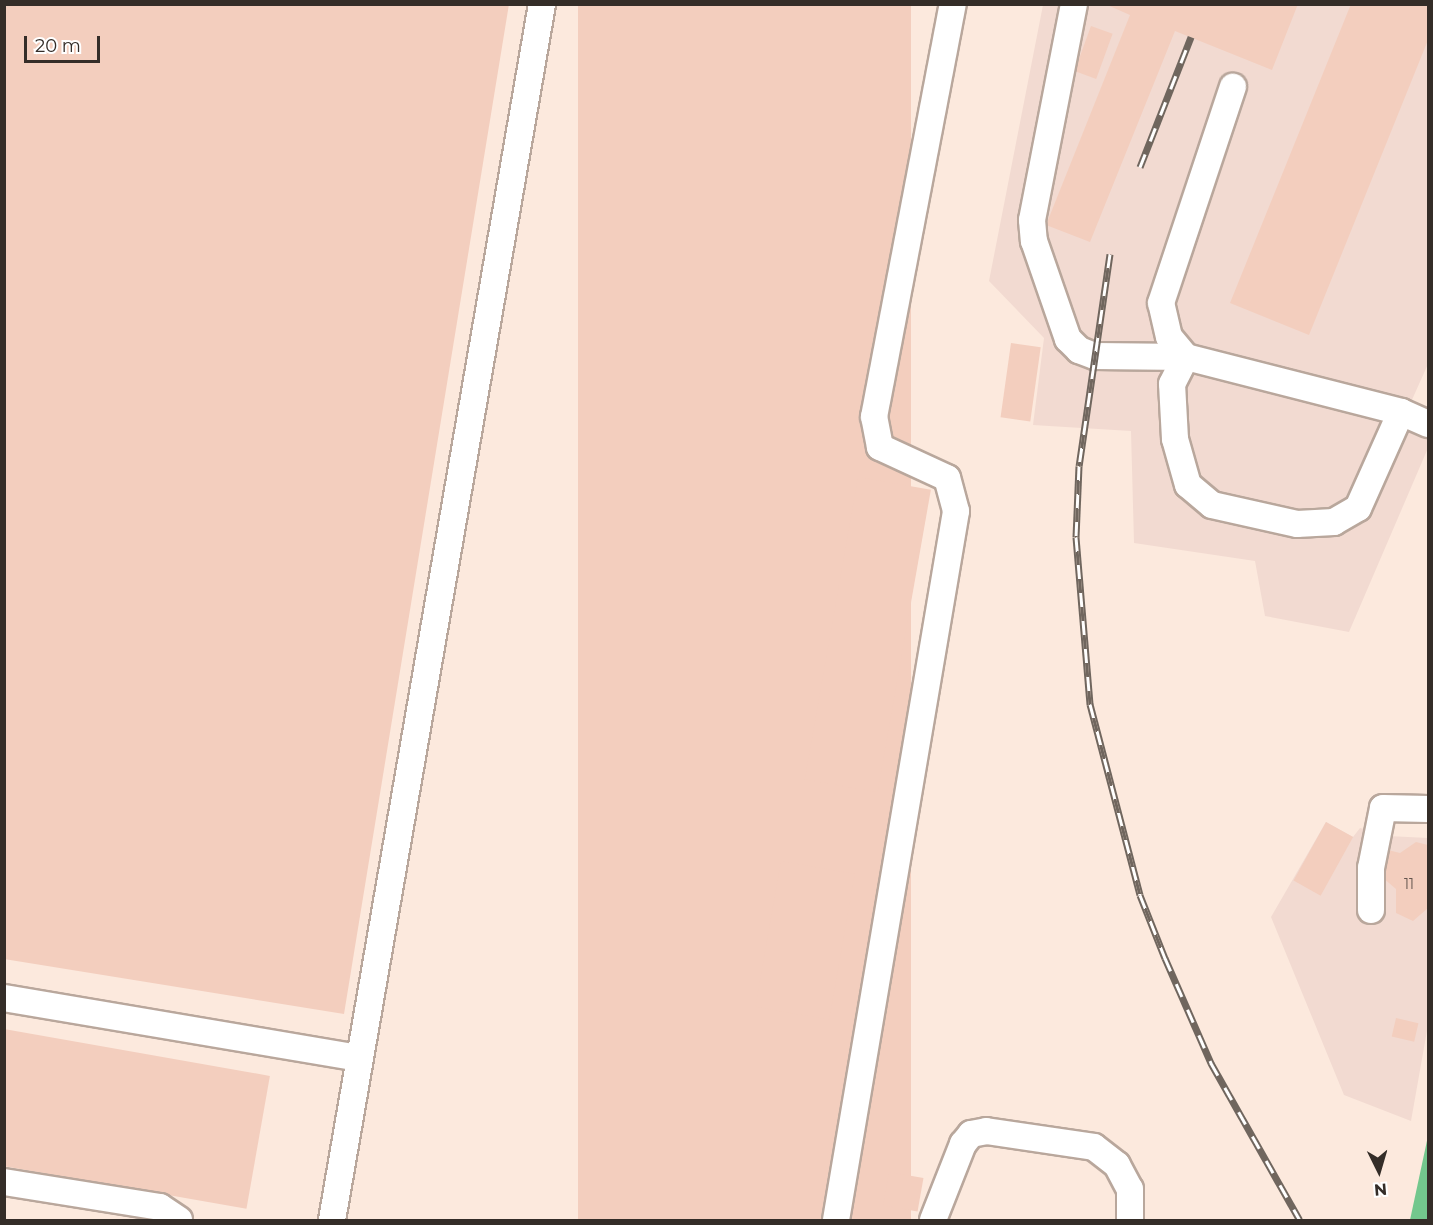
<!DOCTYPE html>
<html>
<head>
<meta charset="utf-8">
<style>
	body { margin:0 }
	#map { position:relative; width:1433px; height:1225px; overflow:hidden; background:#fce9dd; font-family:Montserrat,sans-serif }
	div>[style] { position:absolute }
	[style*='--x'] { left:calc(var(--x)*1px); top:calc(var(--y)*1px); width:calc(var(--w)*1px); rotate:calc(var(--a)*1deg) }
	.industrial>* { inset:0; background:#f2dad1 }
	.forest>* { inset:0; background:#73c78d }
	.building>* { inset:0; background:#f3cebe; transform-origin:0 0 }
	.roads { filter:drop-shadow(2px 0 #b9a79c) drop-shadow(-2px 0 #b9a79c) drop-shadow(0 2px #b9a79c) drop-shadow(0 -2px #b9a79c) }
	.minor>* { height:26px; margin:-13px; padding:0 13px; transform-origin:13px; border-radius:13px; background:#fff }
	.rail>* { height:7px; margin-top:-3.5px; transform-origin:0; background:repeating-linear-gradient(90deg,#fff 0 14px,#70665e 0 28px); box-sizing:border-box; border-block:2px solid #70665e }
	span { translate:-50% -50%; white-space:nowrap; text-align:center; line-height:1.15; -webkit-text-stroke:5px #fff; paint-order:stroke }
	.number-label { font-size:14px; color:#64554e }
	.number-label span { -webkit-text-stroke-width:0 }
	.frame { position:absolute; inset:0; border:6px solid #342d28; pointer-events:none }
	.north { position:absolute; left:1349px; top:1141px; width:60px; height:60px; -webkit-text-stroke:4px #fff; paint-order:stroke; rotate:175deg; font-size:16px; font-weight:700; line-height:24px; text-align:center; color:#342d28 }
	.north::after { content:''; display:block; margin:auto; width:21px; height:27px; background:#342d28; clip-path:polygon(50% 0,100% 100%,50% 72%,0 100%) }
	.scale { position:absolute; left:24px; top:36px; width:76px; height:27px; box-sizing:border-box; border:3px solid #342d28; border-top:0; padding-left:8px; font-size:18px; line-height:21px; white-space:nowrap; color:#342d28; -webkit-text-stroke:4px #fff; paint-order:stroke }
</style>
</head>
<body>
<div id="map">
	<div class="industrial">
		<i style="clip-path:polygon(1043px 5px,1428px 5px,1428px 364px,1411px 402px,1428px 409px,1428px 448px,1349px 632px,1265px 616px,1255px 561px,1134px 543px,1131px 431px,1033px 425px,1044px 338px,989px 281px)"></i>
		<i style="clip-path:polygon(1326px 822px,1353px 837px,1360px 828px,1388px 836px,1428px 838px,1428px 1025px,1411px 1121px,1344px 1095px,1271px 917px)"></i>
	</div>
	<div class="forest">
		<i style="clip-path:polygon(1428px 1136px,1428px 1220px,1410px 1220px)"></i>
	</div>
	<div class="building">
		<i style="clip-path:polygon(4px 4px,509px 4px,344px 1014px,4px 959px)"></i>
		<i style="left:578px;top:4px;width:333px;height:1233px"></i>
		<i style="clip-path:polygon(1105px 4px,1298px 4px,1272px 70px,1175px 31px,1090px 242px,1046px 225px,1130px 15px)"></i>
		<i style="clip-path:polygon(1351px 4px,1428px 4px,1428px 40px,1309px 335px,1230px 303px)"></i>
		<i style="left:1091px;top:26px;width:23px;height:48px;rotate:20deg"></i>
		<i style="left:1011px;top:343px;width:30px;height:75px;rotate:8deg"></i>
		<i style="left:858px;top:477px;width:74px;height:307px;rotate:10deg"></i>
		<i style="left:1326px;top:822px;width:31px;height:67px;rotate:29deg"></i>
		<i style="clip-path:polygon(1416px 842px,1428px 845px,1428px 908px,1413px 921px,1396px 913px,1396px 889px,1382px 877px,1388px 850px,1400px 853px)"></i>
		<i style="left:781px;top:861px;width:75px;height:148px;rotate:10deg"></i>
		<i style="left:1396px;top:1018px;width:23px;height:19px;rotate:13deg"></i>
		<i style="left:4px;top:1029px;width:270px;height:135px;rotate:10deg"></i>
		<i style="left:889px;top:1172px;width:35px;height:34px;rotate:10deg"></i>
	</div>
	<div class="roads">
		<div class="minor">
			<i style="--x:1074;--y:4;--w:220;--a:101"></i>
			<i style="--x:1032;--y:220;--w:21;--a:85"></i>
			<i style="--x:1034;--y:241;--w:104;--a:70.9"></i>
			<i style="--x:1068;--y:339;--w:16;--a:45"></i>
			<i style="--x:1079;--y:350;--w:17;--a:21"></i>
			<i style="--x:1095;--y:356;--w:91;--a:0.6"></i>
			<i style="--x:1186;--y:357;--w:26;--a:-130"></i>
			<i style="--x:1169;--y:337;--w:35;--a:-103"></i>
			<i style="--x:1161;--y:303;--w:228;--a:-71.6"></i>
			<i style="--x:1401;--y:412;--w:105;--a:114.1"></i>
			<i style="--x:1358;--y:508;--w:28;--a:150"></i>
			<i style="--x:1334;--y:522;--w:37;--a:177"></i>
			<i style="--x:1297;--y:524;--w:87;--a:-167.4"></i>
			<i style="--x:1212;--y:505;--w:31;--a:-140"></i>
			<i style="--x:1188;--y:485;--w:48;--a:-105.8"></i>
			<i style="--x:1175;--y:439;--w:55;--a:-93.1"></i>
			<i style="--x:1172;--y:384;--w:30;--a:-63"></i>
			<i style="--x:1186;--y:357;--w:222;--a:14.3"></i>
			<i style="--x:1401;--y:412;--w:30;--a:24"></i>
			<i style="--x:1371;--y:910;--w:42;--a:-90"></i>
			<i style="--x:1371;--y:868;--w:61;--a:-78.7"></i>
			<i style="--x:1383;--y:808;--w:45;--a:1.3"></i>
			<i style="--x:4;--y:998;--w:359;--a:9.6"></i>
			<i style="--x:4;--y:1182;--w:158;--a:9.1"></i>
			<i style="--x:160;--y:1207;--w:23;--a:34"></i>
			<i style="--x:332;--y:1220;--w:1234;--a:-80.2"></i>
			<i style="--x:836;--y:1220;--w:719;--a:-80.39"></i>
			<i style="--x:956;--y:511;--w:34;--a:-105"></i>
			<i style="--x:947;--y:478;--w:74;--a:-155.2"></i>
			<i style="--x:880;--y:447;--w:31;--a:-101"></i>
			<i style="--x:874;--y:417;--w:420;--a:-79.2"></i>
			<i style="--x:933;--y:1220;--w:82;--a:-68.5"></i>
			<i style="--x:963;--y:1144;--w:13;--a:-51"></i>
			<i style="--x:971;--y:1134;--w:15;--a:-11"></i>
			<i style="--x:986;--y:1131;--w:109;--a:8.4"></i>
			<i style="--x:1094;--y:1147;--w:29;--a:38"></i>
			<i style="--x:1117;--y:1165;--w:27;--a:62"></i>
			<i style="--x:1130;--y:1189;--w:31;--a:90"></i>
		</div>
	</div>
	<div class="rail">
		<i style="--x:1140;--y:167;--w:140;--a:-68.6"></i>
		<i style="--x:1110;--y:254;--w:214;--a:98.3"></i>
		<i style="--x:1079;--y:466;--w:71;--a:92.4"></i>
		<i style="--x:1076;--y:537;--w:168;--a:85.2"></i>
		<i style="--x:1090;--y:704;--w:197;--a:75.3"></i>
		<i style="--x:1140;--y:895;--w:68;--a:68.4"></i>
		<i style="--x:1165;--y:958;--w:115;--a:66.3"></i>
		<i style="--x:1211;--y:1063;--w:180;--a:60.5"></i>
	</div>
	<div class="number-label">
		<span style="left:1409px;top:884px">11</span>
	</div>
	<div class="frame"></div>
	<div class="north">N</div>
	<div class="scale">20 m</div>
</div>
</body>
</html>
